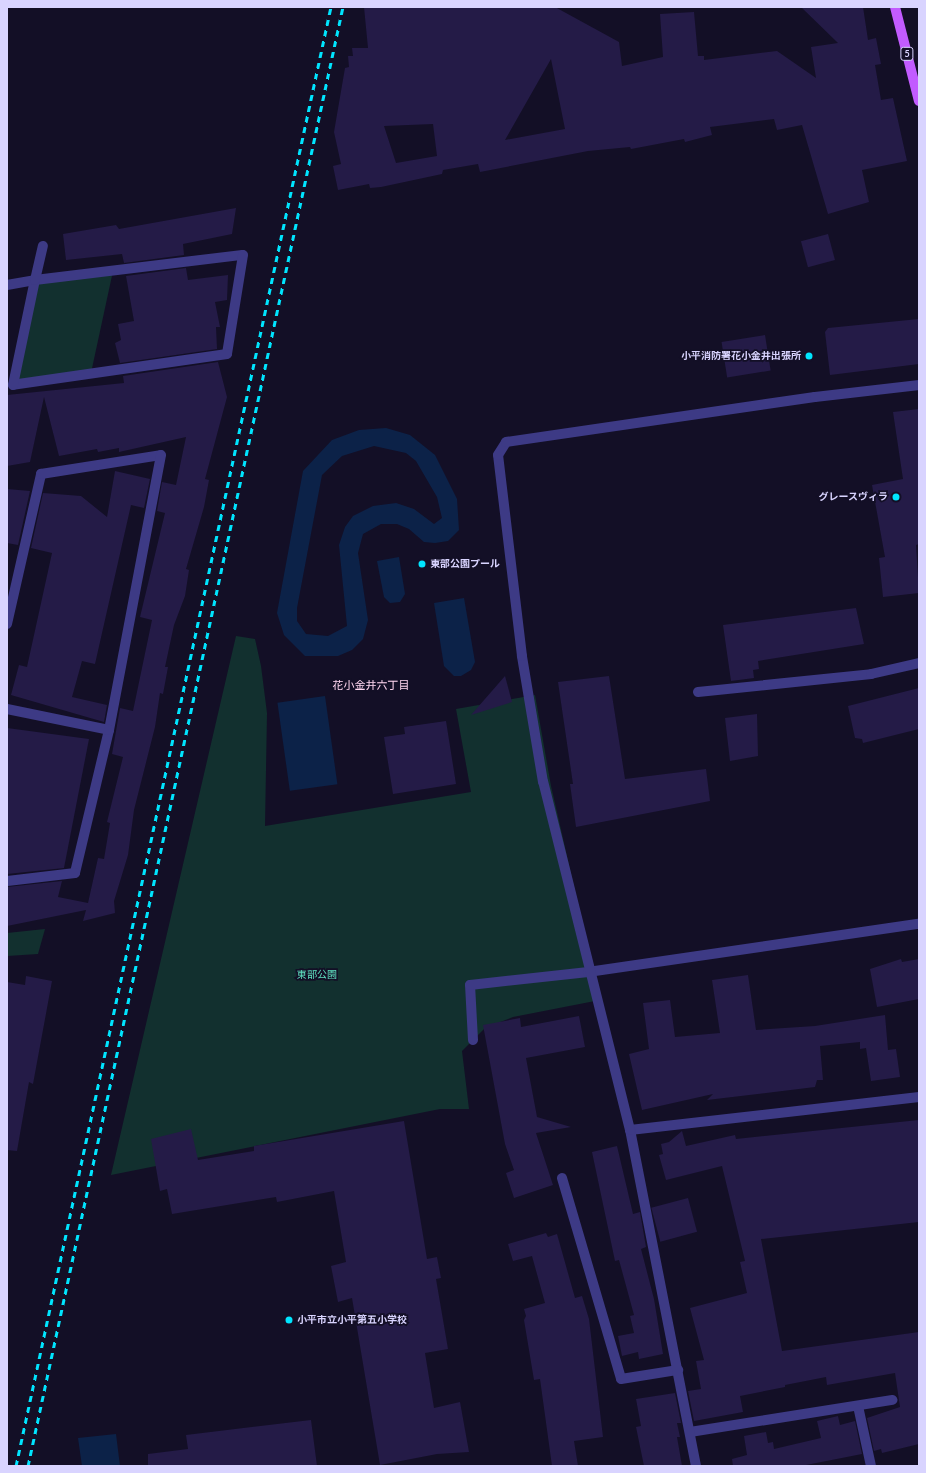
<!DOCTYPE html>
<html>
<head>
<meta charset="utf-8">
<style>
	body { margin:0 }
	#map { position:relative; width:926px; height:1473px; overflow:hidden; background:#130f26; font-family:Lato,"Noto Sans JP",sans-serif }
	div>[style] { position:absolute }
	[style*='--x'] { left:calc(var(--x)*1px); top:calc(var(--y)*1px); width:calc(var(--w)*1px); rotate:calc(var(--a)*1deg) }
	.green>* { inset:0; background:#12302f }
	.water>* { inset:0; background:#0c2248; transform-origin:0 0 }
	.building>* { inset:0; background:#241b47; transform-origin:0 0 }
	.street>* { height:10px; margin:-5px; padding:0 5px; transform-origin:5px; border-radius:5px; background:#3d3a85 }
	.primary>* { height:10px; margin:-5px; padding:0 5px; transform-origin:5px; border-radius:5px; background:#c25bff }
	.rail>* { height:3px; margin-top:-1.5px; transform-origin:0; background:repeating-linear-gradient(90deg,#00e5ff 0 6px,transparent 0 11px) }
	.dots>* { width:11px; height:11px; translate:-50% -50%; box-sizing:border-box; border:2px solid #130f26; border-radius:50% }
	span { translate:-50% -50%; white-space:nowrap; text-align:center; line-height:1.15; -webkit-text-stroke:3.5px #130f26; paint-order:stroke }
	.shield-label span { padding:1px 3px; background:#130f26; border:1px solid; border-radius:3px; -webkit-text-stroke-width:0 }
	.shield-label { font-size:9px; color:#d9d4ff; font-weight:700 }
	.poi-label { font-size:10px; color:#d9d4ff; font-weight:700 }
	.right { translate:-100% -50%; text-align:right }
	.left { translate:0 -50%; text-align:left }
	.park-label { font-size:10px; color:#5fe0c0 }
	.neighbourhood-label { font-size:11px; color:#ffd6f0 }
	.frame { position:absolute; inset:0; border:8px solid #d9d4ff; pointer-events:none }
</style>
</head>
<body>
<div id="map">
	<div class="green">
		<i style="clip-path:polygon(113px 271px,91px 373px,13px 385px,35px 280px)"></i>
		<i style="clip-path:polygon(236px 636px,255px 639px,261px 666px,267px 713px,265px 826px,471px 792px,456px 709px,535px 695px,551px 786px,600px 1000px,513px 1017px,485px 1028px,462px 1051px,469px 1109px,440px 1109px,111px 1175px)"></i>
		<i style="clip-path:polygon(45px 929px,38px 954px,7px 956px,7px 933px)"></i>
	</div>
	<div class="water">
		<i style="clip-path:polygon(evenodd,386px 428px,410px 435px,435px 455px,457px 499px,459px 530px,448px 541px,435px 543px,424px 542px,409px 529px,397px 524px,381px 524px,363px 534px,358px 553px,368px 620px,363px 639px,352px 650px,338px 656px,305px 656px,284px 635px,277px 613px,303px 471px,332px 440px,359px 430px,386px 428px,374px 446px,406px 453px,416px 461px,437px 497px,442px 518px,434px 524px,414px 509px,396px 503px,373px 506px,353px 516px,345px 527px,339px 545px,347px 626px,328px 636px,306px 634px,297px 621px,297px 608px,322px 475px,342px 456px,374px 446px)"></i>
		<i style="clip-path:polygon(399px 557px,405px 594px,400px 602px,390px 603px,384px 597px,377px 561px)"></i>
		<i style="clip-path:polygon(464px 598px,475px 662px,471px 670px,461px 676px,454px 676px,444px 666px,434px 603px)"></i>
		<i style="left:325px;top:696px;width:89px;height:48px;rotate:82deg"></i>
		<i style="clip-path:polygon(116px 1434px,120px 1466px,82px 1466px,78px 1438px)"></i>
	</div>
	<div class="building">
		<i style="clip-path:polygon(evenodd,364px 7px,555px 7px,619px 42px,622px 66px,663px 57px,660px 14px,694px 12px,698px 56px,704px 56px,704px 60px,777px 51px,816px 78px,811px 47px,838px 43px,801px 7px,863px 7px,868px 40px,876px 38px,881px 64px,875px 65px,881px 100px,893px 98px,907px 161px,862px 170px,869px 202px,828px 214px,802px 125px,777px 130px,774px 119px,710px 127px,712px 135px,685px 142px,684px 139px,631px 149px,630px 147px,588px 151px,480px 172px,478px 164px,443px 170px,442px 174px,381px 187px,370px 188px,369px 184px,338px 190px,333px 166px,341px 164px,334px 132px,345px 68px,349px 67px,348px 56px,353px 56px,352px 48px,368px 48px,364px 7px,551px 59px,565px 129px,505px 140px,551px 59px,364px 7px,433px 124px,437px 156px,396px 163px,384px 126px,433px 124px)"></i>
		<i style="clip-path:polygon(236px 208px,232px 234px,183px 244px,184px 255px,124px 263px,122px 254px,66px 260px,63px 234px,116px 225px,119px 229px)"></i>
		<i style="left:828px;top:234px;width:27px;height:28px;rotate:75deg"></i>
		<i style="clip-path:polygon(186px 268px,188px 280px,228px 275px,227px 300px,215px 302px,220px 327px,216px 327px,217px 349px,120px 363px,115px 343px,121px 340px,118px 324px,134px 321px,126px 276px)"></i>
		<i style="clip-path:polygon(919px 319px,919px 364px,830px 375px,825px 332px,828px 328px)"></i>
		<i style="left:765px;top:335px;width:36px;height:44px;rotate:81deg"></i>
		<i style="clip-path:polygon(218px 362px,227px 397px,205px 479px,209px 480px,204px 507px,186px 569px,189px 570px,185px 596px,174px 625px,165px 667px,168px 667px,163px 694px,160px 693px,155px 727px,134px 810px,128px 855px,114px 901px,115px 913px,83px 921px,86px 910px,7px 926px,7px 887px,62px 881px,58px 897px,88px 903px,98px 858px,104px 859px,110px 823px,107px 822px,123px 757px,112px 754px,120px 708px,133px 711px,152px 620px,140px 617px,165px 513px,157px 511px,162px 482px,176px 485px,186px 437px,119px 452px,119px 448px,98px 452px,97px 449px,59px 456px,44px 397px,30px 462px,7px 466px,7px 395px,124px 383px,123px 376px)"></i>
		<i style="clip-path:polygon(919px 409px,919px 544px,916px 545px,919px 593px,883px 597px,879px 558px,885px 557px,872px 485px,903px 479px,893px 412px)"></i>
		<i style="clip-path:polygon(115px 471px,150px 479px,144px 508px,131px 505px,95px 664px,82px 661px,72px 697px,107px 705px,104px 722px,11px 695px,19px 665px,27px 667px,52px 553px,31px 548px,43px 493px,81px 496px,107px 517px)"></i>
		<i style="clip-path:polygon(7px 489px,30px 491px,18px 545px,7px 543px)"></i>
		<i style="clip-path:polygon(856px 608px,864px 644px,758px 661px,759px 669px,753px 670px,754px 678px,731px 681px,723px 625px)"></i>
		<i style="clip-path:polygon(505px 676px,512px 702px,471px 715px)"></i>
		<i style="clip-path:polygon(609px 676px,625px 779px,706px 769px,710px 801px,576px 827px,570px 784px,573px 784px,558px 682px)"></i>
		<i style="clip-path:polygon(919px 688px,919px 729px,863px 743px,862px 739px,855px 738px,848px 706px)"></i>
		<i style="clip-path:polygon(757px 714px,758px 756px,730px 761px,725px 718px)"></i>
		<i style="clip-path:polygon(446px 721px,456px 784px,393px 794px,384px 737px,405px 734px,404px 727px)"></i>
		<i style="clip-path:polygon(7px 728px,89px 739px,64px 868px,7px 874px)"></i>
		<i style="clip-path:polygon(901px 959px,902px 962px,919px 959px,919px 999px,877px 1007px,870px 969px)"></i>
		<i style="clip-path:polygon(748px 975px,756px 1030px,815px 1026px,885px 1015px,888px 1050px,896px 1049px,900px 1077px,871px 1081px,866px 1048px,860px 1049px,860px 1042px,820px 1046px,823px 1080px,817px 1080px,815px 1087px,707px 1100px,713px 1094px,642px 1110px,629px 1054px,649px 1049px,643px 1003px,670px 1000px,675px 1037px,720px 1033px,712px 980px)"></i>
		<i style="clip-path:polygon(26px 976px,52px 981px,33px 1084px,29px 1082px,17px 1151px,7px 1150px,7px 982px,25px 985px)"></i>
		<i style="clip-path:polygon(579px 1016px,585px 1047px,526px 1058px,537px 1117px,571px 1127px,536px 1133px,553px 1185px,514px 1198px,506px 1173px,514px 1170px,505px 1144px,483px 1025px,520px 1018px,521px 1027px)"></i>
		<i style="clip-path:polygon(919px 1120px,919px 1222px,761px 1239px,782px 1351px,919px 1332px,919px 1444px,882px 1453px,881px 1449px,874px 1451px,867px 1418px,900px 1407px,895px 1373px,827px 1385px,826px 1377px,785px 1385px,785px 1387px,740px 1396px,743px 1412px,694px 1421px,688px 1391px,701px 1389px,696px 1361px,704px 1360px,690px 1308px,747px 1293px,740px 1262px,745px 1261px,722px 1166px,666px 1180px,659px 1155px,663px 1154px,661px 1144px,669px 1142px,682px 1131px,686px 1146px,735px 1135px,736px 1139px)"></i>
		<i style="clip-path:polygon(404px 1121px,427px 1259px,437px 1257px,441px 1278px,436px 1279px,448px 1349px,425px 1353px,434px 1408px,460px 1402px,469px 1452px,437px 1454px,380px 1465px,352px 1298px,338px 1302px,331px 1266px,346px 1262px,334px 1191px,277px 1202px,276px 1197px,172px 1214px,167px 1189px,160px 1191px,151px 1139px,191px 1129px,198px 1160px,254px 1151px,254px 1146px)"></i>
		<i style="clip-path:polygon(617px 1146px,633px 1214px,640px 1212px,646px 1247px,641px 1249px,654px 1299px,663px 1354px,639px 1359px,638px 1352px,622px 1356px,618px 1336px,634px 1333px,630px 1316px,634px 1315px,619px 1260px,615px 1261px,592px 1152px)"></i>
		<i style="left:688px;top:1198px;width:35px;height:38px;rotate:75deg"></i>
		<i style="clip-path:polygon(546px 1233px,548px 1237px,557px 1234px,575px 1298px,582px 1296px,589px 1319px,603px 1437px,574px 1441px,578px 1466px,552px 1466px,540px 1379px,534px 1380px,524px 1320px,526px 1316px,524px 1309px,545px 1303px,532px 1256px,513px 1261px,508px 1244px)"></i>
		<i style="clip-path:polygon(675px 1393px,681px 1423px,677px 1423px,680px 1437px,677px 1437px,682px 1466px,644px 1466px,636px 1427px,641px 1426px,636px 1399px)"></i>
		<i style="clip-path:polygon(838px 1416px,840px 1425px,855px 1421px,862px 1454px,801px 1466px,733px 1466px,732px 1459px,747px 1455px,744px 1436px,766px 1432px,768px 1443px,773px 1442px,774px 1449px,821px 1438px,817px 1421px)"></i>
		<i style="clip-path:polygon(311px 1420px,317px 1466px,148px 1466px,148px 1454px,188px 1449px,186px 1435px)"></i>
	</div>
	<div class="street">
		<i style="--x:7;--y:285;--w:28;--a:-10"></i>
		<i style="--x:35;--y:280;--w:209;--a:-6.9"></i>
		<i style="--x:243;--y:255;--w:100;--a:99.2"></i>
		<i style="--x:227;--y:354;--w:216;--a:171.8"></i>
		<i style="--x:13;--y:385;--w:107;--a:-78.2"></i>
		<i style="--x:35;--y:280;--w:35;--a:-77"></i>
		<i style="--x:7;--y:624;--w:154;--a:-77.2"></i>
		<i style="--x:41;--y:474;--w:121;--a:-9"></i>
		<i style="--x:161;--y:455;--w:280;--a:100.7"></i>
		<i style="--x:109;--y:730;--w:147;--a:103.4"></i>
		<i style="--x:75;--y:873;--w:68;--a:173.3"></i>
		<i style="--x:698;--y:692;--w:174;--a:-5.9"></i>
		<i style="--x:871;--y:674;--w:49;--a:-12.9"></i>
		<i style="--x:7;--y:709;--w:104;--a:11.6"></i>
		<i style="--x:473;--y:1040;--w:55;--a:-93.1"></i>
		<i style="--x:470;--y:985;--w:119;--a:-6.3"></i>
		<i style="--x:588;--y:972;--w:334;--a:-8.3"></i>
		<i style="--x:630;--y:1130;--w:291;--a:-6.5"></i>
		<i style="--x:562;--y:1178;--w:209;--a:73.6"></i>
		<i style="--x:621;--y:1379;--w:58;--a:-9"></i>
		<i style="--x:858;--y:1406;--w:61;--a:77.8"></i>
		<i style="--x:690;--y:1432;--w:205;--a:-9"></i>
		<i style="--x:696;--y:1466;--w:342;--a:-101.1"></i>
		<i style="--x:630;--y:1130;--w:359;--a:-104"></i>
		<i style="--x:543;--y:782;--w:128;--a:-99.5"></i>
		<i style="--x:522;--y:656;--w:202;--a:-96.8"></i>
		<i style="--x:498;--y:455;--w:15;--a:-58"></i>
		<i style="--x:506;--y:442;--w:312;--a:-8.3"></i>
		<i style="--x:815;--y:397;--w:105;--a:-6.6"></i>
	</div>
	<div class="primary">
		<i style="--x:895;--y:7;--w:97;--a:75.7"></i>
	</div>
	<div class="rail">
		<i style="--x:16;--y:1466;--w:1493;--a:-77.82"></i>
		<i style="--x:28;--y:1466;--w:1493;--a:-77.82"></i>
	</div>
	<div class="dots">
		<i style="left:809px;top:356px;background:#00e5ff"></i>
		<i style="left:896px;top:497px;background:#00e5ff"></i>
		<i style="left:422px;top:564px;background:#00e5ff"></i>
		<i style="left:289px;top:1320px;background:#00e5ff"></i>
	</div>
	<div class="shield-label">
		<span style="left:907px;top:54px">5</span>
	</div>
	<div class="poi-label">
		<span class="right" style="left:801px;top:356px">小平消防署花小金井出張所</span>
		<span class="right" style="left:888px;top:497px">グレースヴィラ</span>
		<span class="left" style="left:430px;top:564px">東部公園プール</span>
		<span class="left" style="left:297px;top:1320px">小平市立小平第五小学校</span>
	</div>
	<div class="park-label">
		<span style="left:317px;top:975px">東部公園</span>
	</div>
	<div class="neighbourhood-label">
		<span style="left:371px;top:685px">花小金井六丁目</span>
	</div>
	<div class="frame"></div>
</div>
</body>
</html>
